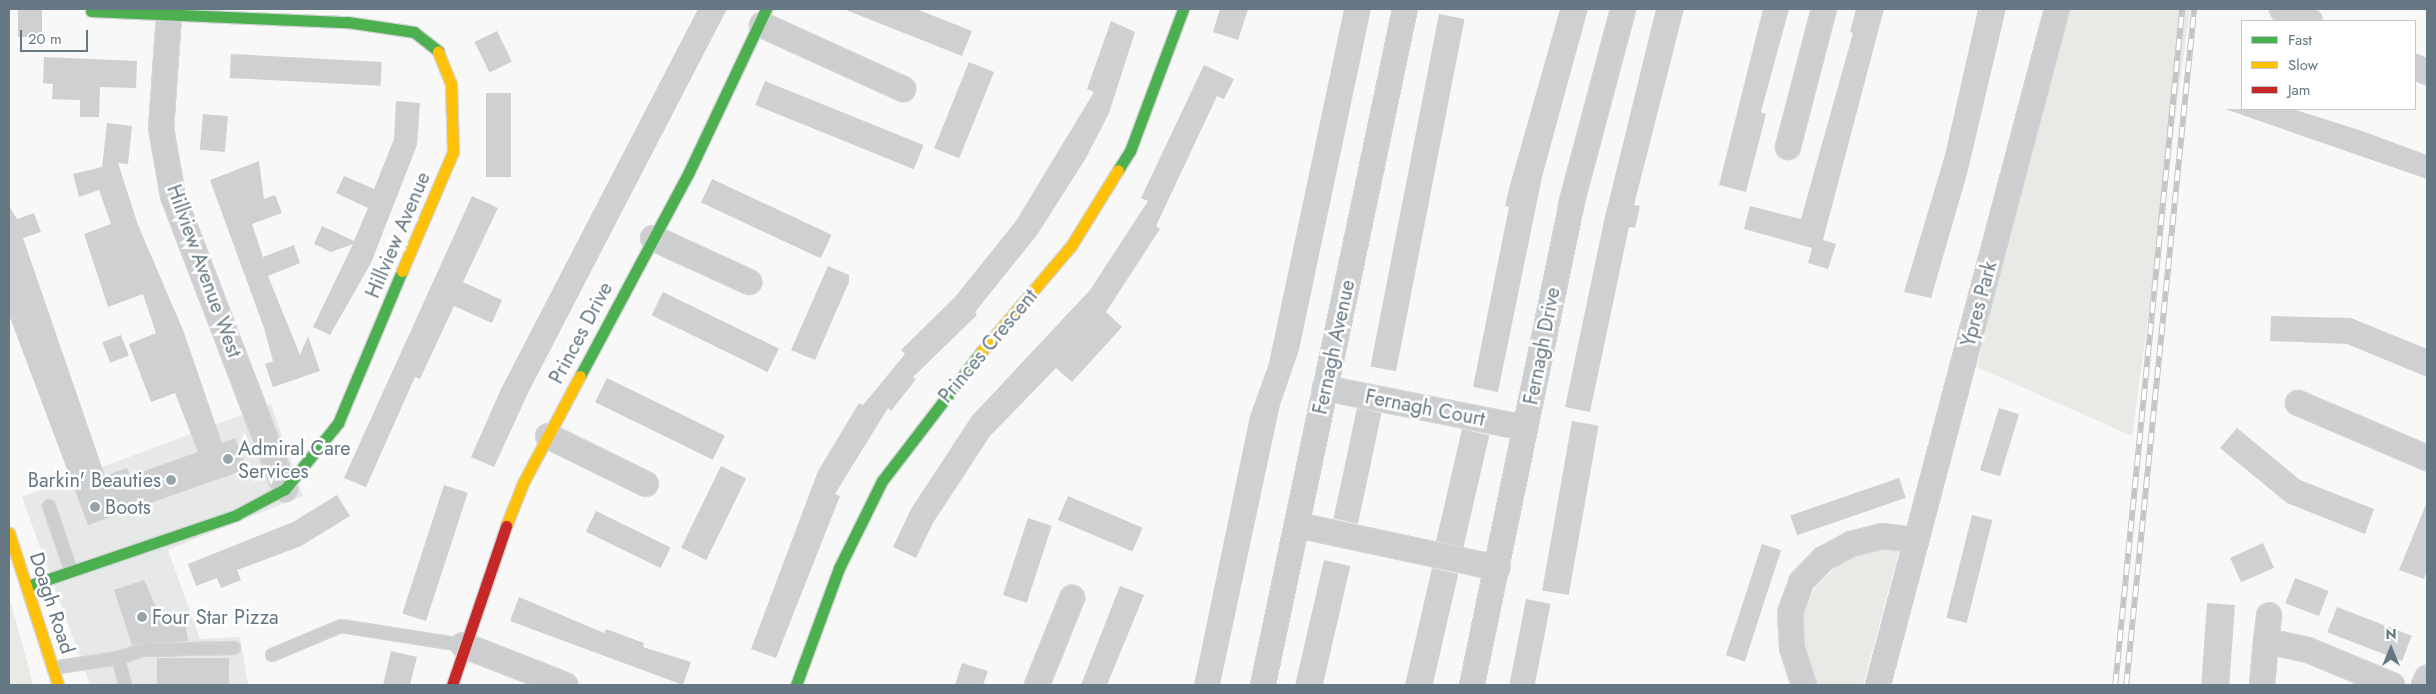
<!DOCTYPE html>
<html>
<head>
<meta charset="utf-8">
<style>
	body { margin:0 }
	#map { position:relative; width:2436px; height:694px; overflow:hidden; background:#f8f8f8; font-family:Jost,sans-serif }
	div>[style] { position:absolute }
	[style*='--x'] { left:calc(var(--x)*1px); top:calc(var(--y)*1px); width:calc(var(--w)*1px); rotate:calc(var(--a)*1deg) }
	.built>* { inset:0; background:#e7e9e8 }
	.green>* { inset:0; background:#e8eae5 }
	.building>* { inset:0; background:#ced0d1; transform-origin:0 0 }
	.roads { filter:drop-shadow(1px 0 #d4d5d6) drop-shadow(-1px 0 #d4d5d6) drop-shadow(0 1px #d4d5d6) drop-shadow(0 -1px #d4d5d6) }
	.lane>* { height:12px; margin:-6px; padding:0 6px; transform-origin:6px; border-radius:6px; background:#cdcecf }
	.street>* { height:24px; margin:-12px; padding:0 12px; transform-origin:12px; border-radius:12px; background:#cdcecf }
	.fast>* { height:11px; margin:-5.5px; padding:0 5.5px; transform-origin:5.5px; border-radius:5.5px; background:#4caf50 }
	.slow>* { height:11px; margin:-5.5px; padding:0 5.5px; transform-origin:5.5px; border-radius:5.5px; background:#ffc107 }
	.jam>* { height:11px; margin:-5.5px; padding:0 5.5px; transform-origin:5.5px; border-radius:5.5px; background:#c62828 }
	.rail>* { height:5.5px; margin-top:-2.75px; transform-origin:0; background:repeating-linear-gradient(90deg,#fff 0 11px,#c2c4c5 0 22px); box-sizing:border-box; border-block:1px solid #c2c4c5 }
	.dots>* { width:14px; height:14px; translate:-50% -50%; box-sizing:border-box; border:2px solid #fff; border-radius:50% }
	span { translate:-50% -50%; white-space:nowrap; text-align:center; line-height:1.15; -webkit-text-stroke:5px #fff; paint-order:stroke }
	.street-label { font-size:20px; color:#647782 }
	.poi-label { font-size:20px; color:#647782 }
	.left { translate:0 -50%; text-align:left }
	.right { translate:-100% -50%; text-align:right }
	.frame { position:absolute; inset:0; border:10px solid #647782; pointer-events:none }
	.legend { position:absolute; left:2241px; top:20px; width:175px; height:90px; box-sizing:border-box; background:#fff; border:1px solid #c1c9cd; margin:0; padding:6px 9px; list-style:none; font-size:15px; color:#647782 }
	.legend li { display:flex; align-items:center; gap:10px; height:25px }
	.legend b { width:25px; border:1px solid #c1c9cd }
	.north { position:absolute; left:2366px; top:624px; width:50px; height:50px; -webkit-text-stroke:4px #fff; paint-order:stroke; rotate:0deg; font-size:14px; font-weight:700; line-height:20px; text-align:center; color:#647782 }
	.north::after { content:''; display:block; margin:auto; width:18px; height:22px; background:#647782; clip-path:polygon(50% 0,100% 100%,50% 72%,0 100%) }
	.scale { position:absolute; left:20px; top:30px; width:68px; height:22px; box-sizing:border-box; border:2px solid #647782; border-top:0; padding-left:6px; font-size:15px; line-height:18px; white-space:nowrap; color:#647782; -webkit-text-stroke:4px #fff; paint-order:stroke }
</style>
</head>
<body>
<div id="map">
	<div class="built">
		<i style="clip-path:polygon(271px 404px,303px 496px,168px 550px,200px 639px,240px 637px,248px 685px,90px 685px,22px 497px)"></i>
	</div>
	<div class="green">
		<i style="clip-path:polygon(2061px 9px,2190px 9px,2132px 436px,1977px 367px)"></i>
		<i style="clip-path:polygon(1866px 547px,1899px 551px,1863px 685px,1814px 685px,1799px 638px,1802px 610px,1817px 586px,1839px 564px)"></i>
		<i style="clip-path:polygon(9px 597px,28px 665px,33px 685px,9px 685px)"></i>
	</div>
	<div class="building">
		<i style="left:18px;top:9px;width:24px;height:28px"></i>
		<i style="clip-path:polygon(698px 9px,727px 9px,529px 391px,494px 467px,471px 457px,501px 389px)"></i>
		<i style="clip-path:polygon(916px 9px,972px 31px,962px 56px,846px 10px)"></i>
		<i style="clip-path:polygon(1220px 9px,1248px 9px,1238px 40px,1213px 32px)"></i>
		<i style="clip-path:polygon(1344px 9px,1371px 9px,1299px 350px,1280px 405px,1220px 685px,1194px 685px,1250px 416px,1269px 363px)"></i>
		<i style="clip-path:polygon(1560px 9px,1588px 9px,1542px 177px,1498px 392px,1473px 387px,1509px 207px,1505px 206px,1510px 185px)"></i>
		<i style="clip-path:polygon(1656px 9px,1684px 9px,1634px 205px,1640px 206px,1635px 228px,1629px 227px,1590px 412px,1565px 407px,1604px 221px)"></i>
		<i style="clip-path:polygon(1763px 9px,1789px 9px,1761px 112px,1766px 114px,1746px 192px,1719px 185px)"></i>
		<i style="clip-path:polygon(1856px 9px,1884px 9px,1823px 240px,1836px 244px,1828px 269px,1808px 263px,1812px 248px,1744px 229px,1750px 206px,1801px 219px,1853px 33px,1850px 32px)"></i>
		<i style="clip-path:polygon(1978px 9px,2006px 9px,1967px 174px,1931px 298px,1904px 292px,1945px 155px)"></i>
		<i style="left:1439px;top:14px;width:26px;height:359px;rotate:11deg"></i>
		<i style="clip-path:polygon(1111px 21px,1135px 32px,1109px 113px,1086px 158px,1037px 235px,975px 312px,977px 315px,913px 377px,916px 379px,891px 411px,888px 408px,872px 434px,835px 494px,840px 496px,776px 658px,751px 649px,818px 471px,859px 403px,863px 405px,905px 354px,901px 350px,955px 297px,1016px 221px,1094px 92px,1087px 89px)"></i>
		<i style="left:497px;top:31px;width:34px;height:25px;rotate:64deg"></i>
		<i style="left:231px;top:54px;width:151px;height:24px;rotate:3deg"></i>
		<i style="clip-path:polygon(44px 57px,137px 61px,136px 88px,100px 87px,99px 117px,80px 117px,80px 100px,52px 99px,53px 84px,43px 83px)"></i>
		<i style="left:969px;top:62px;width:27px;height:93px;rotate:22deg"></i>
		<i style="clip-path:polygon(1204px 65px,1234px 79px,1224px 99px,1217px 96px,1156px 226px,1160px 229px,1106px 312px,1122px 327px,1072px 382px,1056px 368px,990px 436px,933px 523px,916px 558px,893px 547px,911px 509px,972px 416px,1090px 290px,1148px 201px,1141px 198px)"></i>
		<i style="left:765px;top:81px;width:171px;height:26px;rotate:22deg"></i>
		<i style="left:486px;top:93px;width:25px;height:84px"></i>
		<i style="clip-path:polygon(396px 101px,420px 103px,417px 145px,371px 263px,330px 335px,313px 327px,353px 244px,331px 252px,314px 244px,322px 226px,354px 241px,368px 208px,336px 193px,344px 176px,374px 189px,394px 139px)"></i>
		<i style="clip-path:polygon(2225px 109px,2293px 109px,2362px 131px,2427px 155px,2427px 179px)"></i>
		<i style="left:203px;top:114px;width:25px;height:36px;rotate:5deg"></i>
		<i style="clip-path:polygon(107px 123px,132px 126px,128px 164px,118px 163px,138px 225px,183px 330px,222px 443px,235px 438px,247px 469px,88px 525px,9px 315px,9px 206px,17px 219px,34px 213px,41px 232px,23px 238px,105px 476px,127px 468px,130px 476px,198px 452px,175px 393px,151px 402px,129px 344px,156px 333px,143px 294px,108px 307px,84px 234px,111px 224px,99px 190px,79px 197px,73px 174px,102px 167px)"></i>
		<i style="clip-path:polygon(259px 161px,264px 199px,275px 195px,282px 213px,252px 224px,263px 257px,294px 245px,300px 263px,268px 276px,300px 355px,308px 336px,320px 371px,273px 387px,265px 364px,273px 361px,264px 328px,210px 180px)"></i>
		<i style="left:712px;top:179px;width:132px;height:26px;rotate:25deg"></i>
		<i style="clip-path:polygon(472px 196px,498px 208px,463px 282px,502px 300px,492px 323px,454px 306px,420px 379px,415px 377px,366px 487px,344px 478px)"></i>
		<i style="clip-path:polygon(828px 266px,849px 275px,849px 282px,815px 360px,791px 350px)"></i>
		<i style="left:663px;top:292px;width:129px;height:26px;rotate:26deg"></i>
		<i style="clip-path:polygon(2271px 316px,2351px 318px,2427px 349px,2427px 377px,2347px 344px,2270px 341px)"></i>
		<i style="left:121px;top:335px;width:22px;height:20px;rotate:69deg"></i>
		<i style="left:607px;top:378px;width:131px;height:27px;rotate:26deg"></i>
		<i style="left:1357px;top:408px;width:25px;height:113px;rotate:12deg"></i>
		<i style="left:1999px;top:408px;width:21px;height:65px;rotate:17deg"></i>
		<i style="left:1572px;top:421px;width:27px;height:172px;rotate:10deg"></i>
		<i style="clip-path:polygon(2237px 428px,2300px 480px,2374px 509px,2365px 534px,2287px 503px,2220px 448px)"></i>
		<i style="left:1462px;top:429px;width:28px;height:115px;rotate:13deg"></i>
		<i style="left:721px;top:466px;width:28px;height:91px;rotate:26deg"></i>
		<i style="left:1899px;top:478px;width:21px;height:115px;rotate:71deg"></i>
		<i style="left:444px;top:485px;width:25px;height:135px;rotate:18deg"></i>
		<i style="clip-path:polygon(337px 495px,350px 516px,301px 546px,237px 570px,241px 580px,221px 588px,217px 578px,196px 586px,188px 564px,293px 522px)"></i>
		<i style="left:1068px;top:496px;width:81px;height:26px;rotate:23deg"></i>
		<i style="clip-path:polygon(2427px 502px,2427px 570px,2424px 579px,2399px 570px)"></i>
		<i style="left:596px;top:511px;width:83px;height:23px;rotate:26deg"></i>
		<i style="left:1972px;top:515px;width:21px;height:106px;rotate:14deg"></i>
		<i style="left:1028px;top:518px;width:25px;height:81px;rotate:18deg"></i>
		<i style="left:2263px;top:543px;width:27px;height:36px;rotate:66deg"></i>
		<i style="left:1762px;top:544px;width:20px;height:117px;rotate:18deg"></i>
		<i style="left:1324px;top:560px;width:27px;height:128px;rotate:13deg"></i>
		<i style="left:1432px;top:568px;width:27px;height:119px;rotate:13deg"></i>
		<i style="left:2295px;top:578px;width:36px;height:27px;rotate:21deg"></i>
		<i style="clip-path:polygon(144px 580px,162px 620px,184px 612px,188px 641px,132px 645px,114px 590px)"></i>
		<i style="clip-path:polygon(1120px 586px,1144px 595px,1107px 685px,1081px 685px)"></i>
		<i style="clip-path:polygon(519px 597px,604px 633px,606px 629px,644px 643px,643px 647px,691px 662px,683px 685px,510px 621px)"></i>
		<i style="left:1526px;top:599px;width:25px;height:88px;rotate:11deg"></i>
		<i style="left:2207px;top:603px;width:28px;height:82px;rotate:4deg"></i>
		<i style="left:2337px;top:607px;width:80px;height:27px;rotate:21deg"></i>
		<i style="clip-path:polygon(391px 651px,417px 657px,410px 685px,383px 685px)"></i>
		<i style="left:157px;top:658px;width:72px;height:27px"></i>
		<i style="clip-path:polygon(962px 663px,988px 671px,983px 685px,955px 685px)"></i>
	</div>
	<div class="roads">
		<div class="lane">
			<i style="--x:49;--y:506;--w:69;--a:71.3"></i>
			<i style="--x:272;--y:655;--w:75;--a:-22.8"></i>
			<i style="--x:341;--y:626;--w:123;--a:8.9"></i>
			<i style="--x:118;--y:658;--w:26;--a:-18"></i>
			<i style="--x:143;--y:650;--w:91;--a:-1.3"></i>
			<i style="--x:53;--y:668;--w:66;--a:-8.7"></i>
			<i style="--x:118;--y:658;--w:28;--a:75"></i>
		</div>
		<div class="street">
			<i style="--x:2282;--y:9;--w:30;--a:23"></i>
			<i style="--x:169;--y:15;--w:113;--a:94"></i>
			<i style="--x:161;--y:128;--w:69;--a:80"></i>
			<i style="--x:173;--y:196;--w:314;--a:69.1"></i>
			<i style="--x:762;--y:25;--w:155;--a:24.4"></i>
			<i style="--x:2415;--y:67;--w:13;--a:23"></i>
			<i style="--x:1788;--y:147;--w:143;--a:-75.4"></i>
			<i style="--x:653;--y:238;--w:106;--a:24.6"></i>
			<i style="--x:1325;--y:388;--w:204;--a:11.3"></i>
			<i style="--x:2298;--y:403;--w:140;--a:23.1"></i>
			<i style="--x:548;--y:436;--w:109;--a:26.1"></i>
			<i style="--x:1297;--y:525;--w:205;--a:12.1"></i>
			<i style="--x:2266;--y:641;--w:26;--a:-83"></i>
			<i style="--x:463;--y:645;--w:110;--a:21.4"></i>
			<i style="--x:1037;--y:685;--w:94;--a:-68.1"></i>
			<i style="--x:1263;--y:685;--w:691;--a:-78.14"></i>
			<i style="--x:1472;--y:685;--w:490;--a:-78.3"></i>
			<i style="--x:1571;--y:205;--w:203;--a:-75.1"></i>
			<i style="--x:1804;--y:685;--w:39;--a:-108"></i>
			<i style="--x:1792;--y:648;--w:35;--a:-93"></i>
			<i style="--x:1790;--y:613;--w:33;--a:-70"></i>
			<i style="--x:1801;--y:582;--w:32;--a:-46"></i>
			<i style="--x:1823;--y:559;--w:32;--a:-28"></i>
			<i style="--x:1851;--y:544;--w:32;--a:-14"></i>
			<i style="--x:1882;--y:536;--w:32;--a:7"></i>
			<i style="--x:1878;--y:685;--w:699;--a:-75.17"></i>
			<i style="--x:2262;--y:685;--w:44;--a:-84.8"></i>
			<i style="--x:2266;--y:641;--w:43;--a:12.1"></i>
			<i style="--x:2308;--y:650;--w:91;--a:22.6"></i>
			<i style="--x:2424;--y:685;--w:8;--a:-67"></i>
		</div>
		<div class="fast">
			<i style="--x:91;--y:11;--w:256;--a:2.5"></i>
			<i style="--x:347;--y:22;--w:68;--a:8.5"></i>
			<i style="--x:414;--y:32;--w:31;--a:38"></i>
			<i style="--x:1118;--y:170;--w:22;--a:-58"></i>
			<i style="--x:1130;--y:151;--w:152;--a:-69.5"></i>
			<i style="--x:580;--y:376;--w:229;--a:-61.9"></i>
			<i style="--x:688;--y:174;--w:183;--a:-64.7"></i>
			<i style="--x:28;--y:586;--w:220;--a:-18.8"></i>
			<i style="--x:236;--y:515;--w:55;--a:-28"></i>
			<i style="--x:285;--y:489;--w:85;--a:-51.2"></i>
			<i style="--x:338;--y:423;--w:165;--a:-67.2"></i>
			<i style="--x:796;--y:685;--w:125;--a:-69.8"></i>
			<i style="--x:839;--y:568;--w:97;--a:-63.7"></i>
			<i style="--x:882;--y:481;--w:163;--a:-52.5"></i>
		</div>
		<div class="slow">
			<i style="--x:402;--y:271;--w:129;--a:-66.8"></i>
			<i style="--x:453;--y:152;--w:68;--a:-91.7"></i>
			<i style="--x:451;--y:84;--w:35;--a:-112"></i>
			<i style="--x:981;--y:352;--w:139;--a:-49.7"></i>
			<i style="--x:1071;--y:246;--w:89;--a:-58.3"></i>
			<i style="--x:506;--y:526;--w:46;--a:-68.4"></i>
			<i style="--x:523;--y:483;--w:121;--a:-62"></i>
			<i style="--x:9;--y:533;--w:160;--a:72.1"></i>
		</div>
		<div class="jam">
			<i style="--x:452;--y:685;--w:168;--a:-71.2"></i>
		</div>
	</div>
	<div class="rail">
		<i style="--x:2115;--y:685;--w:679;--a:-84.34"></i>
		<i style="--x:2126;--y:685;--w:679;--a:-84.26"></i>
	</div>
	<div class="dots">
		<i style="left:228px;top:459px;background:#98a4ab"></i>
		<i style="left:171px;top:480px;background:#98a4ab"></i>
		<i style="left:95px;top:507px;background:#98a4ab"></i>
		<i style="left:142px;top:617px;background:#98a4ab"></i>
	</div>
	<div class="street-label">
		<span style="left:398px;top:235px;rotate:-67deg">Hillview Avenue</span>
		<span style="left:204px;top:271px;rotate:70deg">Hillview Avenue West</span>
		<span style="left:1979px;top:304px;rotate:-75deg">Ypres Park</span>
		<span style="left:581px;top:333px;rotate:-62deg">Princes Drive</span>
		<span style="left:988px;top:346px;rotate:-50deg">Princes Crescent</span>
		<span style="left:1542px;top:346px;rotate:-79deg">Fernagh Drive</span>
		<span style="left:1334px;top:347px;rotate:-78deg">Fernagh Avenue</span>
		<span style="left:1425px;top:408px;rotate:11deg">Fernagh Court</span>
		<span style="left:52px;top:603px;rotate:72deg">Doagh Road</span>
	</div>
	<div class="poi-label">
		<span class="left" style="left:238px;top:460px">Admiral Care<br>Services</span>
		<span class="right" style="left:161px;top:480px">Barkin' Beauties</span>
		<span class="left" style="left:105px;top:507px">Boots</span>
		<span class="left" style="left:152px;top:617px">Four Star Pizza</span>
	</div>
	<div class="frame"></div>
	<ul class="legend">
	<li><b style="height:6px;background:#4caf50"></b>Fast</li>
	<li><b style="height:6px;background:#ffc107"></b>Slow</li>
	<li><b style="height:6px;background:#c62828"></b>Jam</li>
	</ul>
	<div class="north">N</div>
	<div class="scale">20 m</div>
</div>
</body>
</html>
